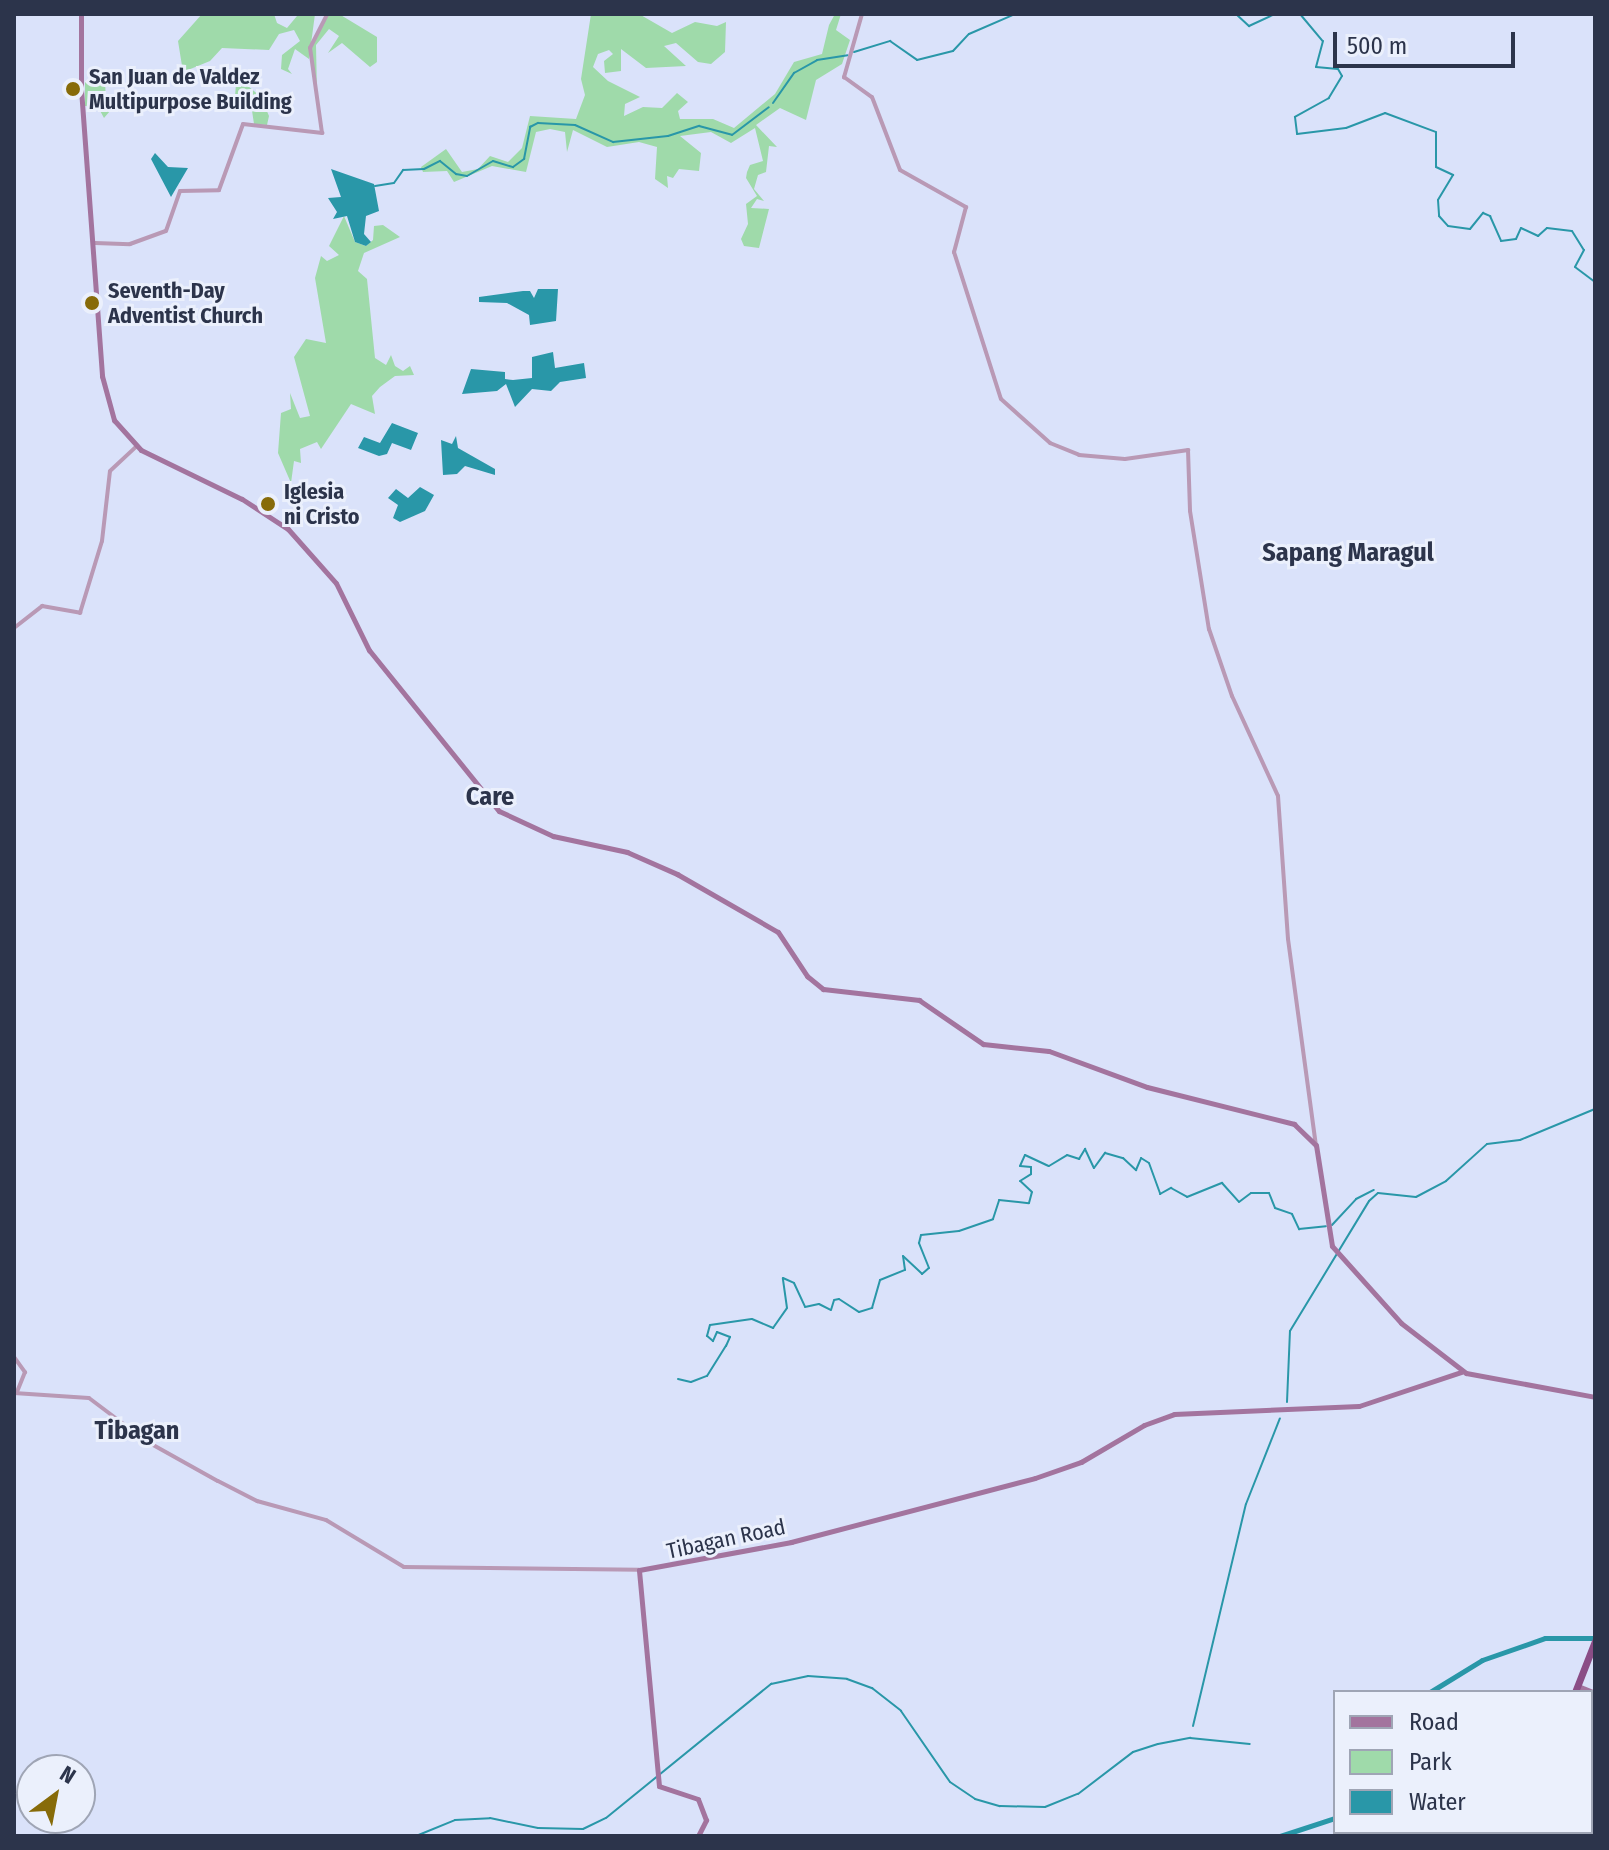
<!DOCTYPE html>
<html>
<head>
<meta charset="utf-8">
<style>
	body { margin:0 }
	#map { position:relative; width:1609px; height:1850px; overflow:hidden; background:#dae2fa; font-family:"Fira Sans Condensed",sans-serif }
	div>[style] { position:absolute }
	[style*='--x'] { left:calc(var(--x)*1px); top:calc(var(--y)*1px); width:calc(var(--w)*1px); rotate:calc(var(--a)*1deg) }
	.green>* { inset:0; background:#9fdaaa }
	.water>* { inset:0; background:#2997a8 }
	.stream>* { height:2px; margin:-1px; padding:0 1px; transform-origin:1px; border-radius:1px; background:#2997a8 }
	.river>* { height:5px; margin:-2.5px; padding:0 2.5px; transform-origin:2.5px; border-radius:2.5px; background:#2997a8 }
	.tertiary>* { height:4px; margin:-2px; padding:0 2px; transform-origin:2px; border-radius:2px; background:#b999b5 }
	.secondary>* { height:5px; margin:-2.5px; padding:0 2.5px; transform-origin:2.5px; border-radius:2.5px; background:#a3749e }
	.trunk>* { height:7px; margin:-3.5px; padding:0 3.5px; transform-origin:3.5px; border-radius:3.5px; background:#8a4d86 }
	.dots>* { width:22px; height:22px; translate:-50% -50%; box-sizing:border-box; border:4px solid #ebf0fc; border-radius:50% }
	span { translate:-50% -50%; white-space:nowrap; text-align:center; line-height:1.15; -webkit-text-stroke:6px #ebf0fc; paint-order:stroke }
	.poi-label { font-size:22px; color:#2c344b; font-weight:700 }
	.left { translate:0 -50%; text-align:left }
	.street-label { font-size:22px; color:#2c344b }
	.quarter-label { font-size:26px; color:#2c344b; font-weight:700 }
	.frame { position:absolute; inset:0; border:16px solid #2c344b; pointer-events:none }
	.legend { position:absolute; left:1333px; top:1690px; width:260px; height:144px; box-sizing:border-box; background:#ebf0fc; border:2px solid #9fa5b5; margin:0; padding:10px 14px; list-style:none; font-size:24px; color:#2c344b }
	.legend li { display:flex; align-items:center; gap:16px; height:40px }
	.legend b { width:40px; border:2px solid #9fa5b5 }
	.north { position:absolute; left:16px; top:1754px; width:80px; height:80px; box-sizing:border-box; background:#ebf0fc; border:2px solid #9fa5b5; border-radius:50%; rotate:32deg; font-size:22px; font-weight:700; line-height:32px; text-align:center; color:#2c344b }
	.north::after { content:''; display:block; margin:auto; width:28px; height:36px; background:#876b09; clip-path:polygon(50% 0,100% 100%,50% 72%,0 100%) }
	.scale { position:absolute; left:1333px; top:32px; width:182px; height:36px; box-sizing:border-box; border:4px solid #2c344b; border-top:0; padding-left:10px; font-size:24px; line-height:28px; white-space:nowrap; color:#2c344b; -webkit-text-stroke:6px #ebf0fc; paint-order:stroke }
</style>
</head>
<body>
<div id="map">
	<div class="green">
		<i style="clip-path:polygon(202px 14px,274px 14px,277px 23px,287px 28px,297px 16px,315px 14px,309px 59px,295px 49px,288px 69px,292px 74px,281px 69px,282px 55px,300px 41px,294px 30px,279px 34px,269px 50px,222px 48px,210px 61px,183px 72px,178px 41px)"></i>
		<i style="clip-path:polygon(329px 14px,339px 14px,377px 37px,377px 62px,370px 67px,342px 43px,328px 53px,339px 36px,329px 29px,316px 45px,317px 93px,311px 47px)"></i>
		<i style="clip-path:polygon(591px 14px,639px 14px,672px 33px,695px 22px,717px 26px,726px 22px,725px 52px,711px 64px,698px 62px,676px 43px,664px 46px,686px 66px,646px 68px,621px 49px,621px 71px,605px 73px,604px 61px,613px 54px,609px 50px,598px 54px,593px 67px,608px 81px,640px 97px,625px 104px,624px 116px,643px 107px,662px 108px,677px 93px,688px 102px,678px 111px,680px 119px,713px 119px,734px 128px,775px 94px,794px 62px,822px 54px,829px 25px,835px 14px,841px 14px,836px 30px,850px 40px,842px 64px,816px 80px,806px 120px,780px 108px,756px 125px,777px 147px,769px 146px,766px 172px,758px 175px,754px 189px,764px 201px,757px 199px,751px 208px,769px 209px,759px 248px,744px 246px,741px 239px,748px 224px,746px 204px,757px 196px,746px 178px,747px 172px,750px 165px,763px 161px,755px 128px,731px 143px,711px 132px,680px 136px,701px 153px,699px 171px,679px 169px,673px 178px,667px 176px,668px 188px,655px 179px,657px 147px,639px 142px,607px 147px,573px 130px,567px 152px,565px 132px,550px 129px,536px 132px,526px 172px,492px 166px,454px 182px,447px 171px,423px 172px,421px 167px,446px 149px,462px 172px,478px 169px,490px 156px,508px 162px,522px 148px,530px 116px,576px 119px,585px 95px,581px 79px)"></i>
		<i style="clip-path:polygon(92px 79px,105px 80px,106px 102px,116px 104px,104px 118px,98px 107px,85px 106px,85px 82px)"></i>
		<i style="clip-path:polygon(236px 84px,248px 86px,261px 97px,269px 116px,267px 125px,254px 124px,251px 104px,234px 108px)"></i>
		<i style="clip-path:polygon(344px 216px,355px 242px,366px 246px,373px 240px,374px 226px,383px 225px,400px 237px,364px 253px,358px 271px,367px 279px,375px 358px,386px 365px,391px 355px,395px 366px,403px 371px,410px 366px,414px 375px,395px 376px,380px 387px,372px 396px,375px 414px,351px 404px,321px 449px,317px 442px,300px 449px,301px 463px,294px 461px,291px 483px,278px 453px,281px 413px,291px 409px,290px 393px,300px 418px,310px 416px,294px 357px,306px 339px,326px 343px,315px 278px,321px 256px,327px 261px,339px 255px,329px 246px)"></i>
	</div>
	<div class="water">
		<i style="clip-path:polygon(155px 153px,168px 167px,188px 168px,171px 197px,151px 159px)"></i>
		<i style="clip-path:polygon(331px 169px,374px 184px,379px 211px,366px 216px,364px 234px,371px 242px,366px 246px,355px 242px,347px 216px,333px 219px,337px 212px,328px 198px,341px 197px)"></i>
		<i style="clip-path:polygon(538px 289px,558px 289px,556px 321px,530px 325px,529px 315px,507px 303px,479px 302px,479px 297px,523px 291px,530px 291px,534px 298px)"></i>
		<i style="clip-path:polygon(553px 352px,555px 368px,584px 363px,586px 378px,560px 382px,551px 391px,532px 389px,515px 407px,506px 384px,497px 391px,462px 394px,471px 369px,505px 372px,505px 379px,513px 380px,532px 378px,532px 357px)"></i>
		<i style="clip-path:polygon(392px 423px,418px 433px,411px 450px,392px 443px,387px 454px,379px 456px,358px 448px,364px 437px,380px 443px)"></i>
		<i style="clip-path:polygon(456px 436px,458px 448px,495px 469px,495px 475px,465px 466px,457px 474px,443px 475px,441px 440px,452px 444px)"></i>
		<i style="clip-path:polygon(420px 487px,434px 495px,425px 511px,400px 522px,393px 518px,398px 505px,388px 498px,396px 489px,408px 498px)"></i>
	</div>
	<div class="stream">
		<i style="--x:1236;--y:14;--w:18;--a:43"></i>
		<i style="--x:1249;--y:26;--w:29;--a:-25"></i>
		<i style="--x:1300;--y:14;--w:35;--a:50"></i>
		<i style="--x:1323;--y:41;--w:27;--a:105"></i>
		<i style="--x:1316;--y:67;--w:22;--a:5"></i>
		<i style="--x:1338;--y:69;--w:8;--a:60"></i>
		<i style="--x:1342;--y:76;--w:26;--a:121"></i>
		<i style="--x:1329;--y:98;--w:39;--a:151"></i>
		<i style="--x:1295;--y:117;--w:17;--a:83"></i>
		<i style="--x:1297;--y:134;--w:49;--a:-7"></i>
		<i style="--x:1346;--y:128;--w:42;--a:-21"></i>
		<i style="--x:1385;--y:113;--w:54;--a:20.4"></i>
		<i style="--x:1436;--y:132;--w:35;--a:90"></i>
		<i style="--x:1436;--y:167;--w:19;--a:25"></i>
		<i style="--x:1453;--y:175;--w:29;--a:121"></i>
		<i style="--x:1438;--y:200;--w:16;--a:86"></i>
		<i style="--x:1439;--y:216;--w:13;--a:48"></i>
		<i style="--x:1448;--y:226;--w:22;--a:8"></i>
		<i style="--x:1470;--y:229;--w:21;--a:-51"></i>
		<i style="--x:1483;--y:213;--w:8;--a:23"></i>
		<i style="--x:1490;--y:216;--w:27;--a:66"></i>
		<i style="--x:1501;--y:241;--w:15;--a:-8"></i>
		<i style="--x:1516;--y:239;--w:12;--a:-66"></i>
		<i style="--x:1521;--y:228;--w:19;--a:25"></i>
		<i style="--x:1538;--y:236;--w:12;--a:-42"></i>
		<i style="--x:1547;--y:228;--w:25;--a:7"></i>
		<i style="--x:1572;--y:231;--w:22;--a:58"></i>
		<i style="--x:1584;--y:250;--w:19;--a:118"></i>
		<i style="--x:1575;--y:267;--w:25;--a:37"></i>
		<i style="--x:854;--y:52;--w:38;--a:-17"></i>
		<i style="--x:890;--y:41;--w:33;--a:35"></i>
		<i style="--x:917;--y:60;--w:37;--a:-14"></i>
		<i style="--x:953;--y:51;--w:23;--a:-47"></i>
		<i style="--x:969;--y:34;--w:50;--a:-23.5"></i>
		<i style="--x:773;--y:103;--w:37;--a:-55"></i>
		<i style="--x:794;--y:73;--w:26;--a:-29"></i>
		<i style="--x:817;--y:60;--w:31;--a:-9"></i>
		<i style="--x:375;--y:186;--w:19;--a:-9"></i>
		<i style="--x:394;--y:183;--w:16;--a:-55"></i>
		<i style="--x:403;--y:170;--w:21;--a:-3"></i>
		<i style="--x:424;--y:169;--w:18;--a:-27"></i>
		<i style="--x:440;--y:161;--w:21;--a:39"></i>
		<i style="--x:456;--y:174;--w:11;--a:10"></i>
		<i style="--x:467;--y:176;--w:30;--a:-30"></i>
		<i style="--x:493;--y:161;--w:21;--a:17"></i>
		<i style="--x:513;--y:167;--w:14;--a:-36"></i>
		<i style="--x:524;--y:159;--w:33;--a:-79"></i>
		<i style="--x:530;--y:127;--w:9;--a:-27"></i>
		<i style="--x:538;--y:123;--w:37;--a:3"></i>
		<i style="--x:575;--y:125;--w:42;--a:24.1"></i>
		<i style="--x:613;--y:142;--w:55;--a:-6.2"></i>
		<i style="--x:668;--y:136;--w:33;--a:-18"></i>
		<i style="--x:699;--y:126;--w:34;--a:15"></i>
		<i style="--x:732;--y:135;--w:46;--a:-37.1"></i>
		<i style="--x:1332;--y:1225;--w:35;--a:-47"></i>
		<i style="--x:1356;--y:1199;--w:20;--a:-27"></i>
		<i style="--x:678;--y:1379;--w:13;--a:13"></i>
		<i style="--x:691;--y:1382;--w:17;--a:-21"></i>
		<i style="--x:707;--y:1376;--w:36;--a:-58"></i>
		<i style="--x:726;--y:1346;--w:10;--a:-66"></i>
		<i style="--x:730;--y:1337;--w:14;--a:-159"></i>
		<i style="--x:717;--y:1332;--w:10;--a:114"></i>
		<i style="--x:713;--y:1341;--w:8;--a:-140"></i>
		<i style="--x:707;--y:1336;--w:11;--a:-75"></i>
		<i style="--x:710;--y:1325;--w:42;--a:-8.1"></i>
		<i style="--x:752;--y:1319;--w:23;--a:23"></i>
		<i style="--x:773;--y:1328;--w:24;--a:-55"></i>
		<i style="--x:787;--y:1308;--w:30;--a:-98"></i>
		<i style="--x:783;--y:1278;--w:12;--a:24"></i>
		<i style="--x:794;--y:1283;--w:26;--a:65"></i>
		<i style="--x:805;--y:1307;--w:14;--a:-12"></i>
		<i style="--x:819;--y:1304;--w:13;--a:27"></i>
		<i style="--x:831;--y:1310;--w:10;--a:-73"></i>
		<i style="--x:834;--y:1300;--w:5;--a:-11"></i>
		<i style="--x:839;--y:1299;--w:24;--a:33"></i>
		<i style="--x:859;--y:1312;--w:14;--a:-17"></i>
		<i style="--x:872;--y:1308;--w:29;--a:-74"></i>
		<i style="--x:880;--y:1280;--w:27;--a:-22"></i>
		<i style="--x:905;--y:1270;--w:14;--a:-98"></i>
		<i style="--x:903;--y:1256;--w:26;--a:43"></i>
		<i style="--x:922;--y:1274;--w:9;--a:-41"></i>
		<i style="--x:929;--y:1268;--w:27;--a:-112"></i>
		<i style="--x:919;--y:1243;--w:8;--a:-76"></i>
		<i style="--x:921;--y:1235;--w:38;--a:-6"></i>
		<i style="--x:959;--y:1231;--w:36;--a:-19"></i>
		<i style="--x:993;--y:1219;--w:20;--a:-72"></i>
		<i style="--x:999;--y:1200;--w:30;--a:6"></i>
		<i style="--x:1029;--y:1203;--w:11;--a:-75"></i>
		<i style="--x:1032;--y:1192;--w:16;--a:-137"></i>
		<i style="--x:1020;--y:1181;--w:13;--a:-32"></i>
		<i style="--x:1031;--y:1174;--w:7;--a:-90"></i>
		<i style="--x:1031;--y:1167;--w:11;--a:-175"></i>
		<i style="--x:1020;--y:1166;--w:12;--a:-66"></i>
		<i style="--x:1025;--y:1155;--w:26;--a:25"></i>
		<i style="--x:1049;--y:1166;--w:21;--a:-31"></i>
		<i style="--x:1067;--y:1155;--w:13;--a:18"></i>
		<i style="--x:1079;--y:1159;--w:12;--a:-59"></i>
		<i style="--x:1085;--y:1149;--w:21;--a:65"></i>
		<i style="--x:1094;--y:1168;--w:19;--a:-54"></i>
		<i style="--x:1105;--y:1153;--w:19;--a:16"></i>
		<i style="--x:1123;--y:1158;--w:18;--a:43"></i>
		<i style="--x:1136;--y:1170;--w:13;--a:-67"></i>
		<i style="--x:1141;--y:1158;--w:9;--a:32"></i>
		<i style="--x:1149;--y:1163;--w:33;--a:70"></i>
		<i style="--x:1160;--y:1194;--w:13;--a:-29"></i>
		<i style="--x:1171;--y:1188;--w:18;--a:29"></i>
		<i style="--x:1187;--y:1197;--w:38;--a:-22"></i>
		<i style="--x:1222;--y:1183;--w:25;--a:48"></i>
		<i style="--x:1239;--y:1202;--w:15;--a:-37"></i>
		<i style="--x:1251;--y:1193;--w:18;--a:0"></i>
		<i style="--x:1269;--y:1193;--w:16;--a:68"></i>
		<i style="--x:1275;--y:1208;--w:18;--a:19"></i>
		<i style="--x:1292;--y:1214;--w:17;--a:65"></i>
		<i style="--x:1299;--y:1229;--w:27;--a:-6"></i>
		<i style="--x:1287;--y:1402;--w:71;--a:-87.6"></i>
		<i style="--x:1290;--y:1331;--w:152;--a:-58.7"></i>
		<i style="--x:1369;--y:1201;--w:12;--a:-42"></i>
		<i style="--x:1378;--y:1193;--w:38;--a:6"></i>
		<i style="--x:1416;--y:1197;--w:34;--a:-28"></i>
		<i style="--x:1446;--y:1181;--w:55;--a:-42.1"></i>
		<i style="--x:1487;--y:1144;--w:33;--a:-7"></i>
		<i style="--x:1520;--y:1140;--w:81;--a:-22.5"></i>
		<i style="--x:1193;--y:1726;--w:228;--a:-76.6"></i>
		<i style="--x:1246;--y:1504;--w:92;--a:-68.4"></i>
		<i style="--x:1591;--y:1738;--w:4;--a:14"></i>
		<i style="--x:416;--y:1836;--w:42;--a:-22.3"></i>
		<i style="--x:455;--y:1820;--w:35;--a:-3"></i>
		<i style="--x:490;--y:1818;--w:49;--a:11.8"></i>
		<i style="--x:538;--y:1828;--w:45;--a:1.3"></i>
		<i style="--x:583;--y:1829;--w:25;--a:-26"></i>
		<i style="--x:606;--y:1818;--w:213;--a:-39.1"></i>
		<i style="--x:771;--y:1684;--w:38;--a:-12"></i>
		<i style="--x:808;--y:1676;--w:39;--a:4"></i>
		<i style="--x:847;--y:1679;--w:27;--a:20"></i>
		<i style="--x:872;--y:1688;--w:37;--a:38"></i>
		<i style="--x:901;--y:1711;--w:86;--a:55.4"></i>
		<i style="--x:950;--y:1782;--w:30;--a:34"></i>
		<i style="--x:975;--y:1799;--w:26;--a:16"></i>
		<i style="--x:1000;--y:1806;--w:45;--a:1.3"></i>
		<i style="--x:1045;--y:1807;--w:35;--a:-22"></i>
		<i style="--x:1078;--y:1794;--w:69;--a:-37.4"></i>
		<i style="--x:1133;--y:1752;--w:26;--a:-18"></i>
		<i style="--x:1158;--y:1744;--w:33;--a:-11"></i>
		<i style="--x:1190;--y:1738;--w:60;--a:5.7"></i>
	</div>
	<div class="river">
		<i style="--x:1430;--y:1692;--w:61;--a:-31.6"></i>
		<i style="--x:1482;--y:1660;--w:67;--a:-19.2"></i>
		<i style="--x:1545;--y:1638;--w:50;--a:0"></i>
		<i style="--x:1280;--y:1836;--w:58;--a:-18.1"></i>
	</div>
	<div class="tertiary">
		<i style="--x:862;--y:14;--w:66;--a:105.9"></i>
		<i style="--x:844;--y:77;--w:34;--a:36"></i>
		<i style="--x:872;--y:97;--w:78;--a:69"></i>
		<i style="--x:900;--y:170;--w:76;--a:29.3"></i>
		<i style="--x:966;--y:207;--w:47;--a:104.9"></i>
		<i style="--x:954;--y:252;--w:154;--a:72.3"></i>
		<i style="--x:1001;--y:399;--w:66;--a:41.9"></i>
		<i style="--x:1050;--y:443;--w:31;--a:22"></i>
		<i style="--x:1079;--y:455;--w:46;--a:5"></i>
		<i style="--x:1125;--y:459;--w:64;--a:-8.1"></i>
		<i style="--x:1188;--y:450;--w:61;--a:88.1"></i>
		<i style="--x:1190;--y:511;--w:120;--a:80.9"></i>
		<i style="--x:1209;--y:629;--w:71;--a:71.1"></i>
		<i style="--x:1232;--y:696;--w:110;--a:65.3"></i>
		<i style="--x:1278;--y:796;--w:143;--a:86"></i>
		<i style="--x:1288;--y:939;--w:208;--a:82.3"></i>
		<i style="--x:95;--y:243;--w:35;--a:2"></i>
		<i style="--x:130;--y:244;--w:38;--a:-20"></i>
		<i style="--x:166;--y:231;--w:42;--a:-70.7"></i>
		<i style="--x:180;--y:191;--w:39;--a:-1"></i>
		<i style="--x:219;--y:190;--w:70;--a:-70"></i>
		<i style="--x:243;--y:124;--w:80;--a:6.5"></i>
		<i style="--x:322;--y:133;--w:86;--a:-98"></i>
		<i style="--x:310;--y:48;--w:38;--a:-63"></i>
		<i style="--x:14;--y:628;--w:36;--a:-38"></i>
		<i style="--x:42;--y:606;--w:39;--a:10"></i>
		<i style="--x:80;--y:613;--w:75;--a:-73"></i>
		<i style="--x:102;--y:541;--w:70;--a:-83.5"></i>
		<i style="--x:110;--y:471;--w:35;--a:-43"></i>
		<i style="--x:14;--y:1357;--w:19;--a:54"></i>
		<i style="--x:25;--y:1372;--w:22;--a:112"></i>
		<i style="--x:14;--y:1393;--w:75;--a:3.8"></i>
		<i style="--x:89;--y:1398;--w:71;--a:37"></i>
		<i style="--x:146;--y:1441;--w:82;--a:29.1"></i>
		<i style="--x:218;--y:1481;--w:44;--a:27.1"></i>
		<i style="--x:257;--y:1501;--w:72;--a:15.4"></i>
		<i style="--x:326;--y:1520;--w:91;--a:31.1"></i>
		<i style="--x:404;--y:1567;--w:235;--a:0.7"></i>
	</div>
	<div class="secondary">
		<i style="--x:81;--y:14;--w:75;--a:90"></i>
		<i style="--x:81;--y:89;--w:288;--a:85.8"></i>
		<i style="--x:102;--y:376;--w:46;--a:74.7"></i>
		<i style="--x:114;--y:420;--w:40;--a:48"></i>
		<i style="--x:141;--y:450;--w:112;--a:25.9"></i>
		<i style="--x:242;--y:499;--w:55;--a:33.1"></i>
		<i style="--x:288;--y:529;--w:72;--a:48.4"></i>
		<i style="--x:336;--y:583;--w:75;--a:63.8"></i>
		<i style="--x:369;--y:650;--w:207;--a:51.1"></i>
		<i style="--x:499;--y:811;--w:60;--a:24.8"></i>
		<i style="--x:553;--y:836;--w:76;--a:12.2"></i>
		<i style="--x:627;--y:852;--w:55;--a:23.7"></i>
		<i style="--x:677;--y:874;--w:116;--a:29.9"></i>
		<i style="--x:778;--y:932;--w:53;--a:56.6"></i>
		<i style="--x:807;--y:976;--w:21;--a:39"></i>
		<i style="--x:823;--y:989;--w:97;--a:6.5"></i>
		<i style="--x:919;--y:1000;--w:78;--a:34.5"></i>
		<i style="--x:983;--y:1044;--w:66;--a:6.1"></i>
		<i style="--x:1049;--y:1051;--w:104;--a:20.2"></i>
		<i style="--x:1147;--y:1087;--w:152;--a:14.1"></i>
		<i style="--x:1294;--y:1124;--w:30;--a:44"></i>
		<i style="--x:1316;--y:1145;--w:102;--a:81"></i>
		<i style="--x:1332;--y:1246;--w:103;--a:48.1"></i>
		<i style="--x:1401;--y:1323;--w:82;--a:37.6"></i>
		<i style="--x:1466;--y:1373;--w:131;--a:10.5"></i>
		<i style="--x:1578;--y:1686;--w:18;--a:22"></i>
		<i style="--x:698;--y:1836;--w:18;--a:-63"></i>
		<i style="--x:706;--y:1820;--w:22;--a:-111"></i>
		<i style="--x:698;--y:1799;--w:41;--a:-161.6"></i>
		<i style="--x:659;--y:1786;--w:217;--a:-95.3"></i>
		<i style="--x:639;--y:1570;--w:155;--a:-10.4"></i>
		<i style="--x:791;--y:1542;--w:252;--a:-14.7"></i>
		<i style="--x:1035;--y:1478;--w:49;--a:-19.2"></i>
		<i style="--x:1081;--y:1462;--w:73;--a:-30.4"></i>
		<i style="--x:1144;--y:1425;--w:32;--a:-20"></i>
		<i style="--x:1174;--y:1414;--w:185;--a:-2.5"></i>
		<i style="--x:1359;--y:1406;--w:108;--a:-18.4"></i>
	</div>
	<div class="trunk">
		<i style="--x:1575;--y:1692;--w:55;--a:-68.6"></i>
		<i style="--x:1557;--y:1836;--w:4;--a:-76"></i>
	</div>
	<div class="dots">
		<i style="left:73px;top:89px;background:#876b09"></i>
		<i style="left:92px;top:303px;background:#876b09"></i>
		<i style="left:268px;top:504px;background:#876b09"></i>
	</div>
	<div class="poi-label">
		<span class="left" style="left:89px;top:89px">San Juan de Valdez<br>Multipurpose Building</span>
		<span class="left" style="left:108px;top:303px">Seventh-Day<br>Adventist Church</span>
		<span class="left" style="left:284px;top:504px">Iglesia<br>ni Cristo</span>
	</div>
	<div class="street-label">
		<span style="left:726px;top:1539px;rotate:-12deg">Tibagan Road</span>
	</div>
	<div class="quarter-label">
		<span style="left:1348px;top:553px">Sapang Maragul</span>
		<span style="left:490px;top:797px">Care</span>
		<span style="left:137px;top:1431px">Tibagan</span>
	</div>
	<div class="frame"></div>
	<ul class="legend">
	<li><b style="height:10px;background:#a3749e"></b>Road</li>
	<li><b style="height:22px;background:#9fdaaa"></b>Park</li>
	<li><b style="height:22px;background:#2997a8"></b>Water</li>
	</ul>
	<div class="north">N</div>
	<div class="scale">500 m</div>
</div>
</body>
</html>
